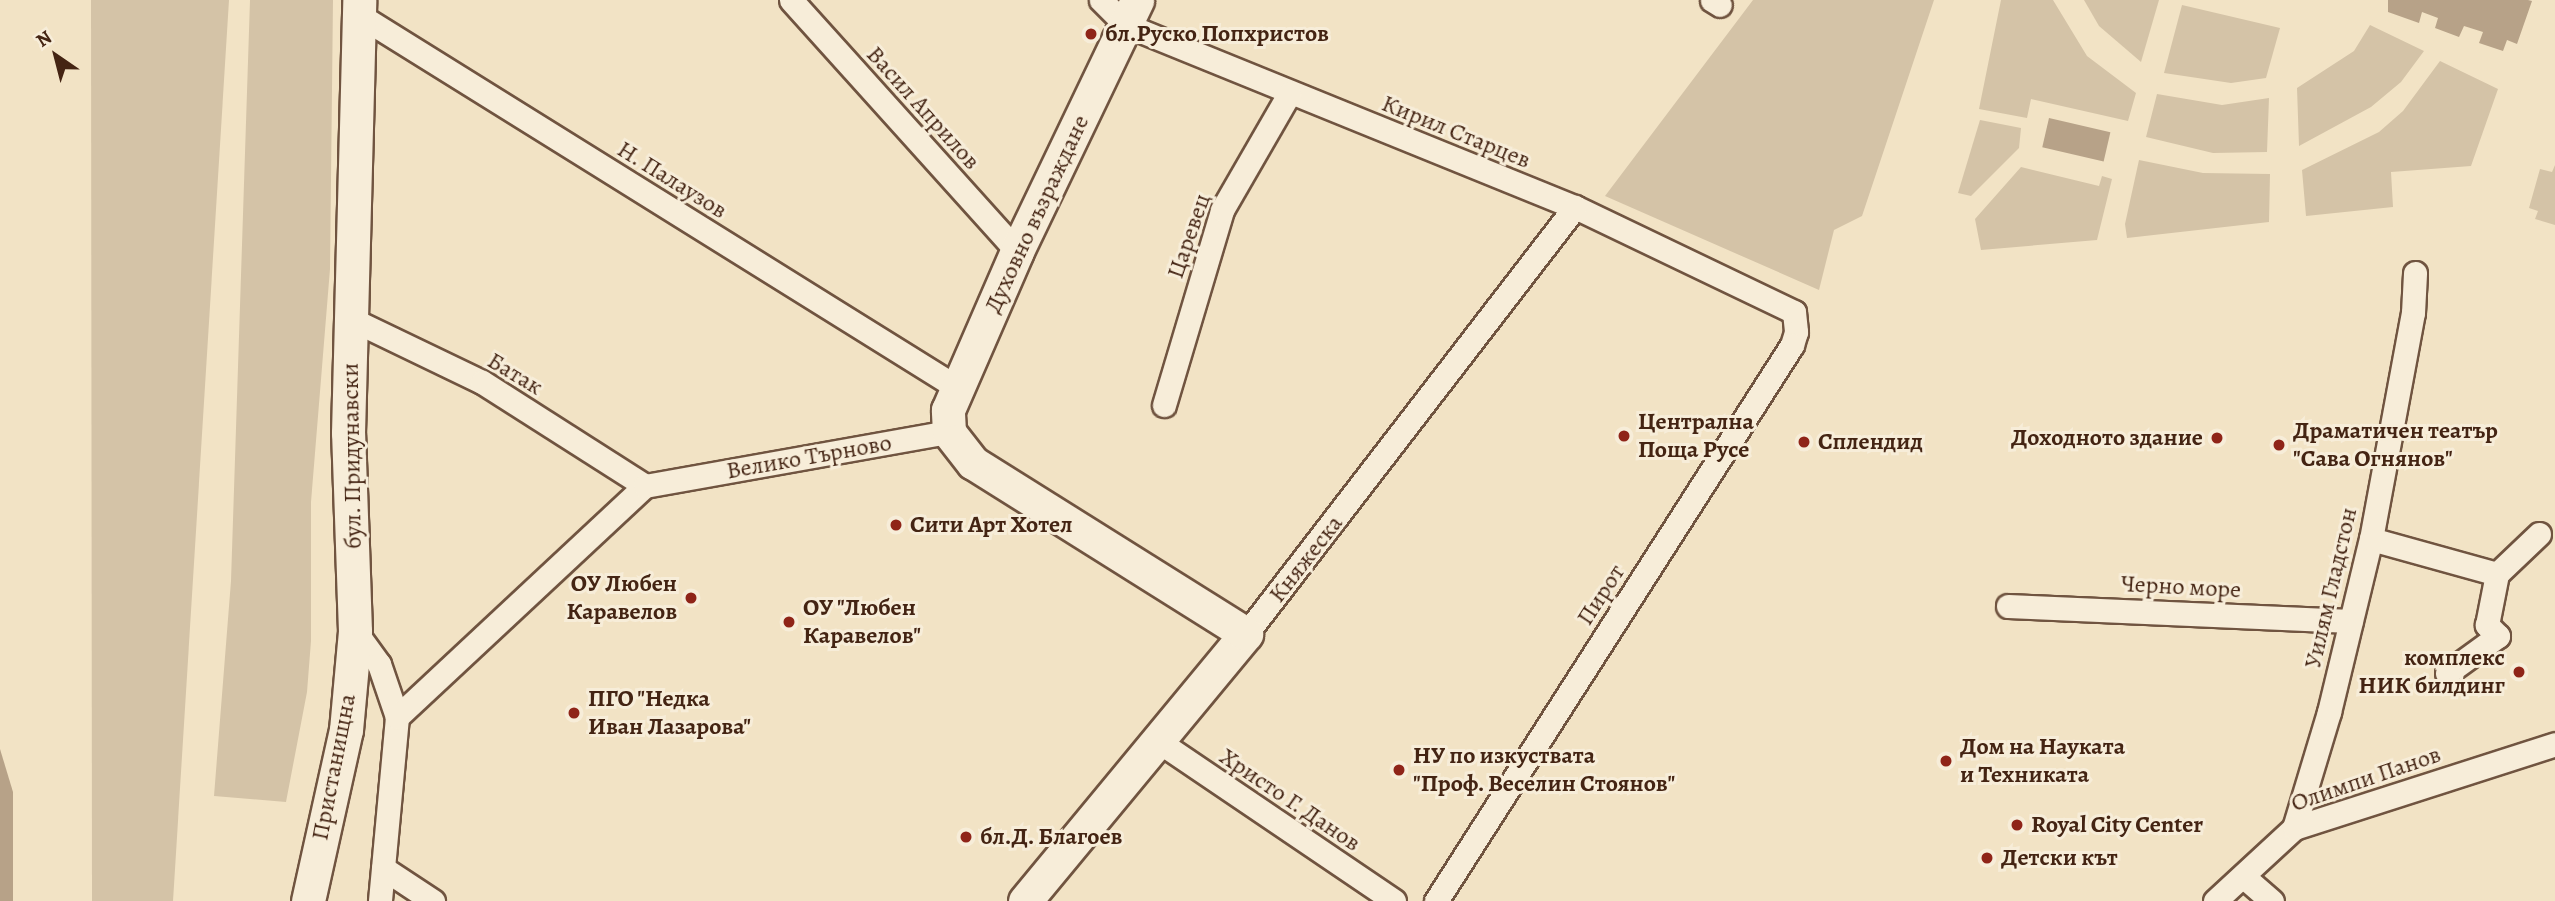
<!DOCTYPE html>
<html>
<head>
<meta charset="utf-8">
<style>
	body { margin:0 }
	#map { position:relative; width:2555px; height:901px; overflow:hidden; background:#f2e3c5; font-family:Alegreya,serif }
	div>[style] { position:absolute }
	[style*='--x'] { left:calc(var(--x)*1px); top:calc(var(--y)*1px); width:calc(var(--w)*1px); rotate:calc(var(--a)*1deg) }
	.green>* { inset:0; background:#d4c3a7 }
	.water>* { inset:0; background:#b7a288; transform-origin:0 0 }
	.roads { filter:drop-shadow(2px 0 #705440) drop-shadow(-2px 0 #705440) drop-shadow(0 2px #705440) drop-shadow(0 -2px #705440) }
	.street>* { height:23px; margin:-11.5px; padding:0 11.5px; transform-origin:11.5px; border-radius:11.5px; background:#f7edd9 }
	.secondary>* { height:33px; margin:-16.5px; padding:0 16.5px; transform-origin:16.5px; border-radius:16.5px; background:#f7edd9 }
	.dots>* { width:19px; height:19px; translate:-50% -50%; box-sizing:border-box; border:4px solid #f7edd9; border-radius:50% }
	span { translate:-50% -50%; white-space:nowrap; text-align:center; line-height:1.15; -webkit-text-stroke:6px #f7edd9; paint-order:stroke }
	.poi-label { font-size:24px; color:#442413; font-weight:700 }
	.left { translate:0 -50%; text-align:left }
	.right { translate:-100% -50%; text-align:right }
	.street-label { font-size:24px; color:#442413 }
	.north { position:absolute; left:21px; top:21px; width:70px; height:70px; -webkit-text-stroke:5px #f7edd9; paint-order:stroke; rotate:325deg; font-size:19px; font-weight:700; line-height:28px; text-align:center; color:#442413 }
	.north::after { content:''; display:block; margin:auto; width:24px; height:32px; background:#442413; clip-path:polygon(50% 0,100% 100%,50% 72%,0 100%) }
</style>
</head>
<body>
<div id="map">
	<div class="green">
		<i style="clip-path:polygon(91px 0,229px 0,173px 901px,92px 901px)"></i>
		<i style="clip-path:polygon(250px 0,333px 0,330px 269px,311px 502px,311px 641px,307px 692px,286px 802px,214px 796px,231px 581px)"></i>
		<i style="clip-path:polygon(1753px 0,1934px 0,1862px 216px,1834px 230px,1819px 290px,1605px 196px)"></i>
		<i style="clip-path:polygon(2001px 0,2053px 0,2087px 56px,2136px 93px,2128px 121px,2031px 99px,2027px 118px,1979px 109px)"></i>
		<i style="clip-path:polygon(2084px 0,2159px 0,2141px 62px,2099px 26px)"></i>
		<i style="clip-path:polygon(2182px 5px,2280px 28px,2266px 78px,2231px 83px,2164px 73px)"></i>
		<i style="clip-path:polygon(2370px 25px,2424px 51px,2401px 82px,2371px 107px,2299px 146px,2297px 88px,2354px 51px)"></i>
		<i style="clip-path:polygon(2440px 61px,2498px 89px,2471px 166px,2391px 172px,2393px 207px,2306px 216px,2302px 170px,2379px 132px,2403px 111px)"></i>
		<i style="clip-path:polygon(2157px 94px,2222px 105px,2269px 98px,2267px 152px,2213px 153px,2146px 137px)"></i>
		<i style="clip-path:polygon(1980px 120px,2021px 128px,2019px 148px,1971px 196px,1958px 193px)"></i>
		<i style="clip-path:polygon(2139px 160px,2203px 173px,2270px 174px,2269px 222px,2127px 238px,2125px 224px)"></i>
		<i style="clip-path:polygon(2555px 165px,2555px 225px,2535px 219px,2538px 211px,2529px 208px,2540px 169px,2552px 172px)"></i>
		<i style="clip-path:polygon(2021px 167px,2099px 186px,2102px 176px,2112px 179px,2097px 240px,1981px 250px,1975px 219px)"></i>
	</div>
	<div class="water">
		<i style="clip-path:polygon(2388px 0,2528px 0,2532px 1px,2517px 44px,2507px 40px,2503px 51px,2479px 43px,2483px 32px,2464px 26px,2459px 37px,2435px 28px,2438px 18px,2422px 12px,2419px 23px,2388px 12px)"></i>
		<i style="left:2049px;top:118px;width:63px;height:30px;rotate:13deg"></i>
		<i style="clip-path:polygon(0 749px,13px 792px,13px 901px,0 901px)"></i>
	</div>
	<div class="roads">
		<div class="street">
			<i style="--x:791;--y:0;--w:338;--a:48"></i>
			<i style="--x:1101;--y:0;--w:35;--a:45"></i>
			<i style="--x:1126;--y:25;--w:484;--a:22.1"></i>
			<i style="--x:1575;--y:207;--w:243;--a:25.6"></i>
			<i style="--x:1794;--y:312;--w:20;--a:84"></i>
			<i style="--x:1796;--y:332;--w:14;--a:107"></i>
			<i style="--x:1792;--y:345;--w:660;--a:122.63"></i>
			<i style="--x:1712;--y:0;--w:9;--a:32"></i>
			<i style="--x:359;--y:15;--w:706;--a:31.91"></i>
			<i style="--x:351;--y:319;--w:145;--a:25.7"></i>
			<i style="--x:482;--y:382;--w:193;--a:32.5"></i>
			<i style="--x:1164;--y:405;--w:203;--a:-73.4"></i>
			<i style="--x:1222;--y:210;--w:134;--a:-60"></i>
			<i style="--x:2371;--y:539;--w:131;--a:15.5"></i>
			<i style="--x:2497;--y:574;--w:58;--a:-43.6"></i>
			<i style="--x:2008;--y:606;--w:343;--a:2.5"></i>
			<i style="--x:355;--y:631;--w:41;--a:54"></i>
			<i style="--x:379;--y:664;--w:56;--a:71.2"></i>
			<i style="--x:397;--y:717;--w:185;--a:95.3"></i>
			<i style="--x:1246;--y:634;--w:539;--a:-52.39"></i>
			<i style="--x:2447;--y:673;--w:63;--a:-36"></i>
			<i style="--x:2498;--y:636;--w:16;--a:-135"></i>
			<i style="--x:2487;--y:625;--w:52;--a:-78.9"></i>
			<i style="--x:397;--y:717;--w:339;--a:-43"></i>
			<i style="--x:645;--y:486;--w:309;--a:-10.1"></i>
			<i style="--x:1158;--y:741;--w:285;--a:34.1"></i>
			<i style="--x:2294;--y:828;--w:121;--a:-73.2"></i>
			<i style="--x:2329;--y:712;--w:178;--a:-76.4"></i>
			<i style="--x:2371;--y:539;--w:230;--a:-79.5"></i>
			<i style="--x:2413;--y:313;--w:40;--a:-87.1"></i>
			<i style="--x:383;--y:868;--w:60;--a:33.4"></i>
			<i style="--x:2244;--y:877;--w:37;--a:41"></i>
			<i style="--x:2215;--y:901;--w:108;--a:-42.7"></i>
			<i style="--x:2294;--y:828;--w:274;--a:-17.8"></i>
		</div>
		<div class="secondary">
			<i style="--x:308;--y:901;--w:175;--a:-77.5"></i>
			<i style="--x:346;--y:730;--w:99;--a:-84.8"></i>
			<i style="--x:355;--y:631;--w:198;--a:-92"></i>
			<i style="--x:348;--y:433;--w:433;--a:-88.5"></i>
			<i style="--x:1025;--y:901;--w:347;--a:-50.4"></i>
			<i style="--x:1246;--y:634;--w:322;--a:-147.9"></i>
			<i style="--x:973;--y:463;--w:39;--a:-128"></i>
			<i style="--x:949;--y:432;--w:22;--a:-93"></i>
			<i style="--x:948;--y:410;--w:173;--a:-66.5"></i>
			<i style="--x:1017;--y:251;--w:278;--a:-64.4"></i>
		</div>
	</div>
	<div class="dots">
		<i style="left:1091px;top:34px;background:#8f2418"></i>
		<i style="left:1624px;top:436px;background:#8f2418"></i>
		<i style="left:2217px;top:438px;background:#8f2418"></i>
		<i style="left:1804px;top:442px;background:#8f2418"></i>
		<i style="left:2279px;top:445px;background:#8f2418"></i>
		<i style="left:896px;top:525px;background:#8f2418"></i>
		<i style="left:691px;top:598px;background:#8f2418"></i>
		<i style="left:789px;top:622px;background:#8f2418"></i>
		<i style="left:2519px;top:672px;background:#8f2418"></i>
		<i style="left:574px;top:713px;background:#8f2418"></i>
		<i style="left:1946px;top:761px;background:#8f2418"></i>
		<i style="left:1399px;top:770px;background:#8f2418"></i>
		<i style="left:2017px;top:825px;background:#8f2418"></i>
		<i style="left:966px;top:837px;background:#8f2418"></i>
		<i style="left:1987px;top:858px;background:#8f2418"></i>
	</div>
	<div class="poi-label">
		<span class="left" style="left:1105px;top:34px">бл.Руско Попхристов</span>
		<span class="left" style="left:1638px;top:436px">Централна<br>Поща Русе</span>
		<span class="left" style="left:2293px;top:445px">Драматичен театър<br>"Сава Огнянов"</span>
		<span class="right" style="left:2203px;top:438px">Доходното здание</span>
		<span class="left" style="left:1818px;top:442px">Сплендид</span>
		<span class="left" style="left:910px;top:525px">Сити Арт Хотел</span>
		<span class="right" style="left:677px;top:598px">ОУ Любен<br>Каравелов</span>
		<span class="left" style="left:803px;top:622px">ОУ "Любен<br>Каравелов"</span>
		<span class="right" style="left:2505px;top:672px">комплекс<br>НИК билдинг</span>
		<span class="left" style="left:588px;top:713px">ПГО "Недка<br>Иван Лазарова"</span>
		<span class="left" style="left:1960px;top:761px">Дом на Науката<br>и Техниката</span>
		<span class="left" style="left:1413px;top:770px">НУ по изкуствата<br>"Проф. Веселин Стоянов"</span>
		<span class="left" style="left:2031px;top:825px">Royal City Center</span>
		<span class="left" style="left:980px;top:837px">бл.Д. Благоев</span>
		<span class="left" style="left:2001px;top:858px">Детски кът</span>
	</div>
	<div class="street-label">
		<span style="left:923px;top:108px;rotate:48deg">Васил Априлов</span>
		<span style="left:1456px;top:132px;rotate:22deg">Кирил Старцев</span>
		<span style="left:672px;top:180px;rotate:32deg">Н. Палаузов</span>
		<span style="left:1037px;top:214px;rotate:-65deg">Духовно възраждане</span>
		<span style="left:1189px;top:236px;rotate:-71deg">Царевец</span>
		<span style="left:515px;top:374px;rotate:31deg">Батак</span>
		<span style="left:352px;top:456px;rotate:-91deg">бул. Придунавски</span>
		<span style="left:809px;top:457px;rotate:-10deg">Велико Търново</span>
		<span style="left:1306px;top:559px;rotate:-52deg">Княжеска</span>
		<span style="left:2181px;top:587px;rotate:3deg">Черно море</span>
		<span style="left:2331px;top:588px;rotate:-77deg">Уилям Гладстон</span>
		<span style="left:1601px;top:595px;rotate:-57deg">Пирот</span>
		<span style="left:334px;top:767px;rotate:-79deg">Пристанищна</span>
		<span style="left:2366px;top:779px;rotate:-19deg">Олимпи Панов</span>
		<span style="left:1290px;top:800px;rotate:34deg">Христо Г. Данов</span>
	</div>
	<div class="north">N</div>
</div>
</body>
</html>
